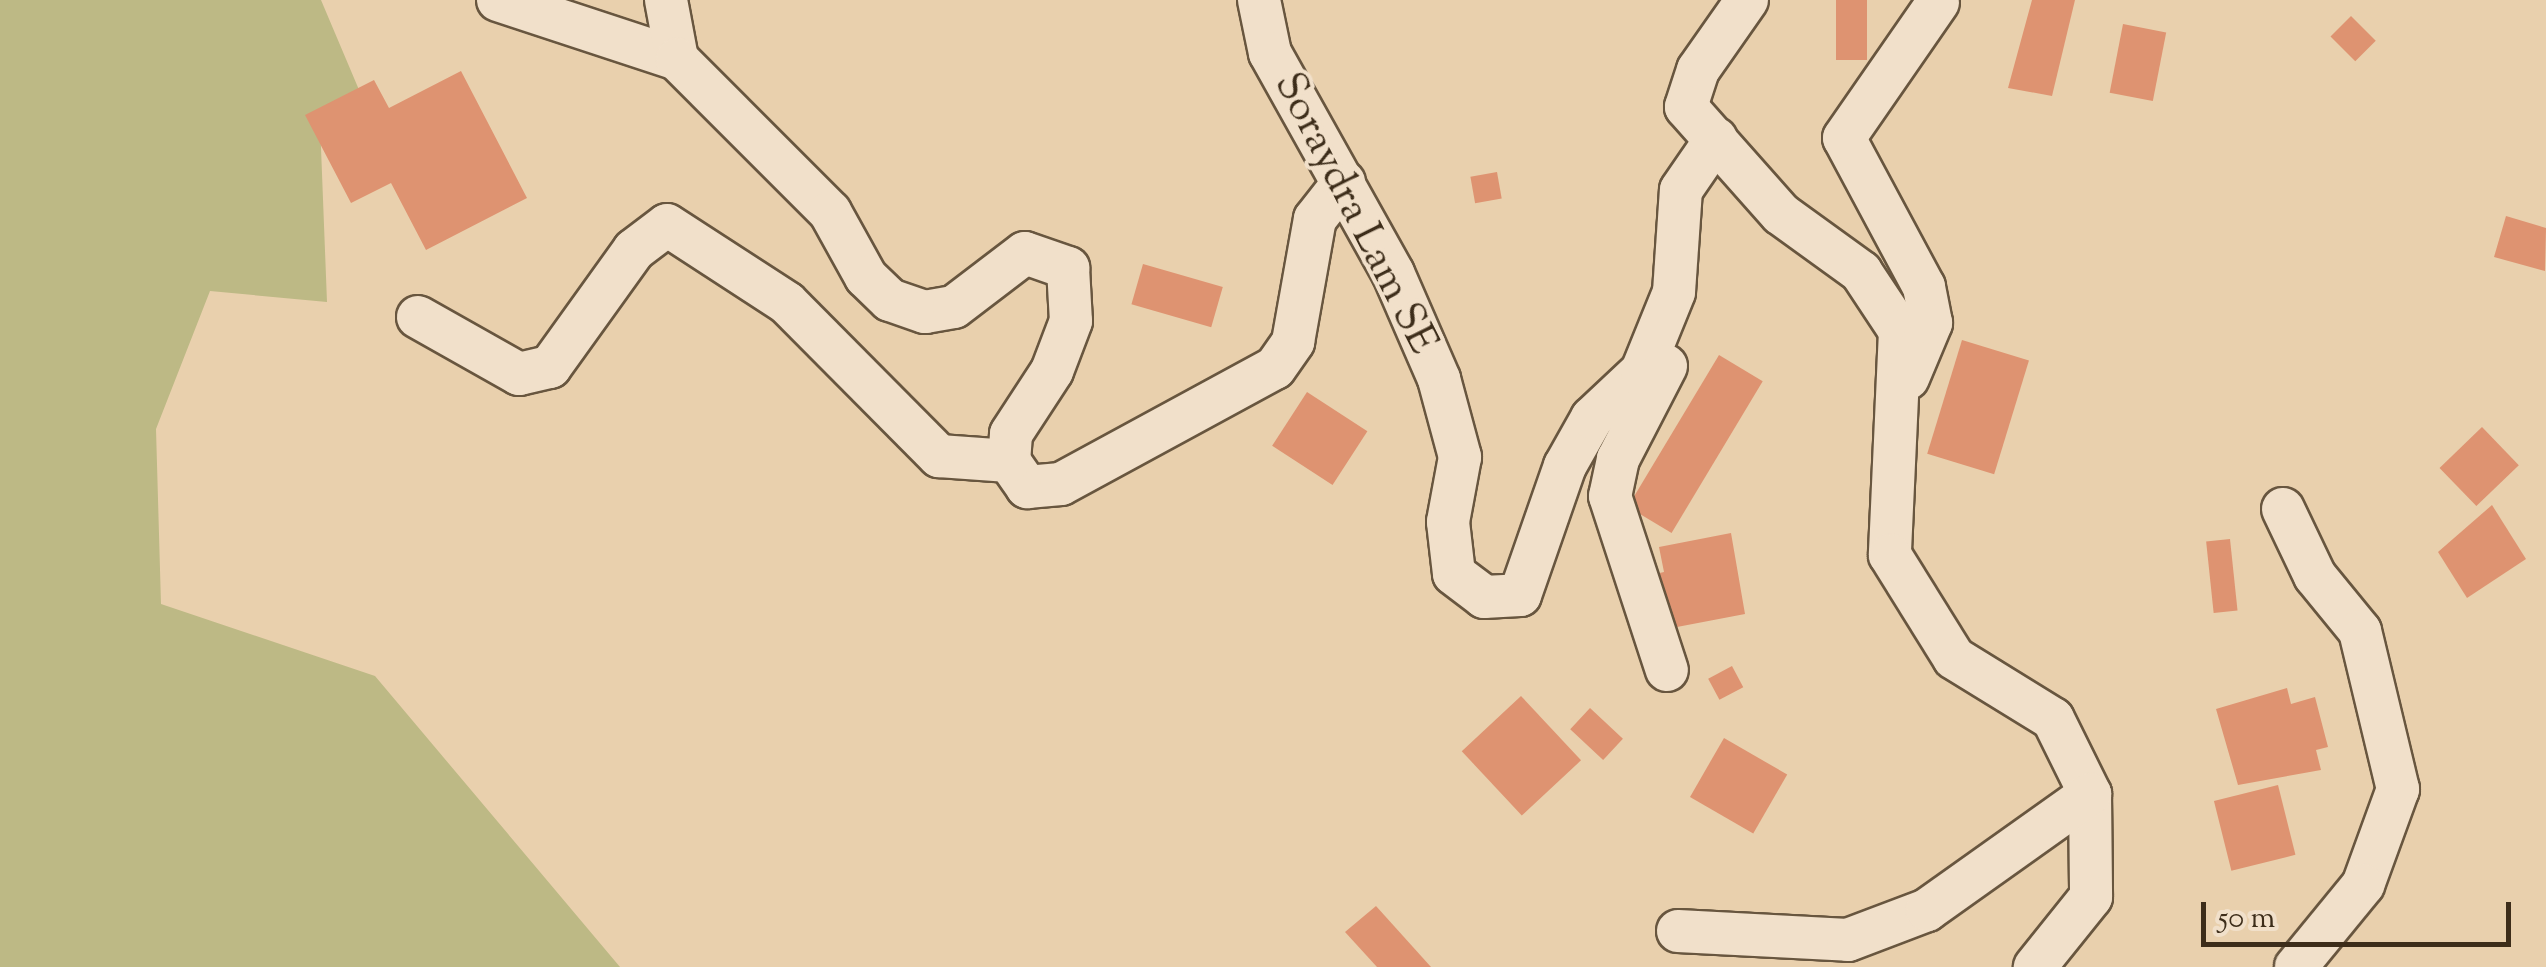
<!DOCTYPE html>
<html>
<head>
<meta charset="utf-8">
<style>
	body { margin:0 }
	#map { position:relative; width:2546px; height:967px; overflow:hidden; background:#e9d0ad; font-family:"Sorts Mill Goudy",serif }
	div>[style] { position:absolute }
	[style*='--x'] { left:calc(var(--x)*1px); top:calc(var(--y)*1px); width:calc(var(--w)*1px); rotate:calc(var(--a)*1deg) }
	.green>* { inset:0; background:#bdb985 }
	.building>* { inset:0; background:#de9371; transform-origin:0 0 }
	.roads { filter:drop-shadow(2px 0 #68563f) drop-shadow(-2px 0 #68563f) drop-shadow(0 2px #68563f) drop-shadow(0 -2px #68563f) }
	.minor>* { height:42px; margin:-21px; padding:0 21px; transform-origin:21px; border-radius:21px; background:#f1e0ca }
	span { translate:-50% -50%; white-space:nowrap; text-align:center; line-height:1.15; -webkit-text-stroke:8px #f1e0ca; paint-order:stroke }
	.street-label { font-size:42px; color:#3d2d1a }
	.scale { position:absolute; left:2201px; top:902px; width:310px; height:45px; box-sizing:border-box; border:5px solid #3d2d1a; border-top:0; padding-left:12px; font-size:30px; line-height:35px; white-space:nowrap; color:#3d2d1a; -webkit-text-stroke:8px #f1e0ca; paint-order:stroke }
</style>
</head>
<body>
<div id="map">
	<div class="green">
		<i style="clip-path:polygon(0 0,321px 0,376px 130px,320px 122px,327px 302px,210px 291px,156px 429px,161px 604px,375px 676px,620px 967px,0 967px)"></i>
	</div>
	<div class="building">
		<i style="left:1836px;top:0;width:31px;height:60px"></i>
		<i style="clip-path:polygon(2032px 0,2075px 0,2052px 96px,2008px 88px)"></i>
		<i style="left:2351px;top:16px;width:35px;height:29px;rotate:45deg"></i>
		<i style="left:2123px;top:24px;width:44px;height:70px;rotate:11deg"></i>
		<i style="clip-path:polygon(461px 71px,527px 198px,426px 250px,391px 183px,351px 203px,305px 115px,374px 80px,389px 108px)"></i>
		<i style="left:1497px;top:172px;width:27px;height:27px;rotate:80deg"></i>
		<i style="clip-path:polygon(2506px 216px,2546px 228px,2545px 271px,2494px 257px)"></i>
		<i style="left:1143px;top:264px;width:83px;height:42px;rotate:16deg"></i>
		<i style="left:1962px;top:340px;width:70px;height:119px;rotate:17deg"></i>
		<i style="left:1719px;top:355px;width:51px;height:177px;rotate:31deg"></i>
		<i style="left:1307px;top:392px;width:72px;height:64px;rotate:33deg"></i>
		<i style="left:2482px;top:427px;width:53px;height:59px;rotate:46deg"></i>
		<i style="clip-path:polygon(2492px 505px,2526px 559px,2467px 598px,2438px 552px)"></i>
		<i style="clip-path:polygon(1731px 533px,1745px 614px,1656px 631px,1646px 576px,1664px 572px,1659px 547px)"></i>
		<i style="left:2230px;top:539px;width:72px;height:24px;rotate:84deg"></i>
		<i style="left:1732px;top:666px;width:24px;height:27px;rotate:62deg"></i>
		<i style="clip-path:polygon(2287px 688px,2291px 704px,2315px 697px,2328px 747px,2316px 750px,2321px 770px,2238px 785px,2216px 709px)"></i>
		<i style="left:1521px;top:696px;width:88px;height:81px;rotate:47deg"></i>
		<i style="left:1590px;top:708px;width:45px;height:29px;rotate:43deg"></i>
		<i style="left:1724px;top:738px;width:73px;height:68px;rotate:30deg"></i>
		<i style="left:2278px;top:785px;width:72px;height:66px;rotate:76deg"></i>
		<i style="clip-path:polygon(1376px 906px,1431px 967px,1377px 967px,1345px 932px)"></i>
	</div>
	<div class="roads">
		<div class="minor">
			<i style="--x:498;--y:0;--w:188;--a:18.2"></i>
			<i style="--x:666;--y:0;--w:60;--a:79.4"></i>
			<i style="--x:677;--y:59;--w:216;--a:45"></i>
			<i style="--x:830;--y:212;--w:74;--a:61"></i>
			<i style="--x:866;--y:277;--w:33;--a:44"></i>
			<i style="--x:890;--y:300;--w:37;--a:19"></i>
			<i style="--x:925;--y:312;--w:29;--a:-10"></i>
			<i style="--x:954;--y:307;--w:89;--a:-37.3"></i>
			<i style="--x:1025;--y:253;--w:46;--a:19.2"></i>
			<i style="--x:1068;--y:268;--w:53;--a:86.8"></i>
			<i style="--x:1071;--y:321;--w:53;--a:110.8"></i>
			<i style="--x:1052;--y:371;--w:75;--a:123.1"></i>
			<i style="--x:1011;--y:434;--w:27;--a:94"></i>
			<i style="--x:1009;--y:461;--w:32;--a:55"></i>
			<i style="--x:1027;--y:487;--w:34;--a:-5"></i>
			<i style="--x:1061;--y:484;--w:243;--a:-28.5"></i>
			<i style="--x:1275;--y:368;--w:32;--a:-55"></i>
			<i style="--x:1293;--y:342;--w:125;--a:-79.9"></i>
			<i style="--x:1315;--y:219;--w:47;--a:-51.9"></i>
			<i style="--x:1259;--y:0;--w:54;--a:78.3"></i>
			<i style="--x:1270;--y:53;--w:252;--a:60.8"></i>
			<i style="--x:1393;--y:273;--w:116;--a:66.5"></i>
			<i style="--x:1439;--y:379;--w:81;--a:74.9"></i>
			<i style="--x:1460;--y:457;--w:66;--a:100.5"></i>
			<i style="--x:1448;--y:522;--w:52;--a:83.4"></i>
			<i style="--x:1454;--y:574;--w:38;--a:37"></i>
			<i style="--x:1484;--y:597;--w:36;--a:-3"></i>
			<i style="--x:1520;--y:595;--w:137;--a:-70.8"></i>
			<i style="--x:1565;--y:466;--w:55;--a:-60.6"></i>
			<i style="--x:1592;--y:418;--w:69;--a:-43.2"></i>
			<i style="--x:1642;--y:371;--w:85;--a:-67.9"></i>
			<i style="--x:1674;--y:292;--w:102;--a:-86.1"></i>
			<i style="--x:1681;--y:190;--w:62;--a:-55.5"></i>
			<i style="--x:1747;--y:0;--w:85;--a:125"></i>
			<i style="--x:1698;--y:70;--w:39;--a:108"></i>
			<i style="--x:1686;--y:107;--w:143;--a:48.4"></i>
			<i style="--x:1781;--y:214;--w:99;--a:35.9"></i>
			<i style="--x:1861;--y:272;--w:71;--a:56.5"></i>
			<i style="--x:1900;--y:331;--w:224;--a:92.6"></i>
			<i style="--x:1890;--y:555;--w:121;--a:58.1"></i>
			<i style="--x:1954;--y:658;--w:116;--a:31.6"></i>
			<i style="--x:2053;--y:719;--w:84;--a:63.7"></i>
			<i style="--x:2090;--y:794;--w:103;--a:89.4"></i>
			<i style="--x:2091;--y:897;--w:90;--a:128.7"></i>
			<i style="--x:418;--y:317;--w:116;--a:29.4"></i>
			<i style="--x:519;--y:374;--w:32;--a:-13"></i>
			<i style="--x:550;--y:367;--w:144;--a:-54.3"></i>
			<i style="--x:634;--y:250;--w:41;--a:-37.1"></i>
			<i style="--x:667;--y:225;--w:143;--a:33"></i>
			<i style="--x:787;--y:303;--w:216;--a:45.2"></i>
			<i style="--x:939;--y:456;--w:70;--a:4.1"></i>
			<i style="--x:1666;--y:366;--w:105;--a:117.3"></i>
			<i style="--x:1618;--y:459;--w:38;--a:102"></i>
			<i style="--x:1610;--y:496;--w:183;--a:71.9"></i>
			<i style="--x:1908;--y:378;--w:60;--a:-67.3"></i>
			<i style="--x:1931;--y:323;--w:37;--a:-101"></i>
			<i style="--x:1924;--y:287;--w:169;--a:-118.2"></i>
			<i style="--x:1844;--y:138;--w:165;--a:-55.3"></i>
			<i style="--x:2283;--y:509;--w:74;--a:64.5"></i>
			<i style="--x:2315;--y:576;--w:71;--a:50.7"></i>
			<i style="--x:2360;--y:631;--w:163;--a:76.5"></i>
			<i style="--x:2398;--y:789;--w:102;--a:110"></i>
			<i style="--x:2363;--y:885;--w:106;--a:129.3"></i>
			<i style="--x:1678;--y:931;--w:170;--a:3"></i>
			<i style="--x:1848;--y:940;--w:85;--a:-20.8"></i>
			<i style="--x:1927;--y:910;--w:200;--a:-35.4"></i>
		</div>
	</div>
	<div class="street-label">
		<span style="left:1354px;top:214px;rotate:63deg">Soraydra Lam SE</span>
	</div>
	<div class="scale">50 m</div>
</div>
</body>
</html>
